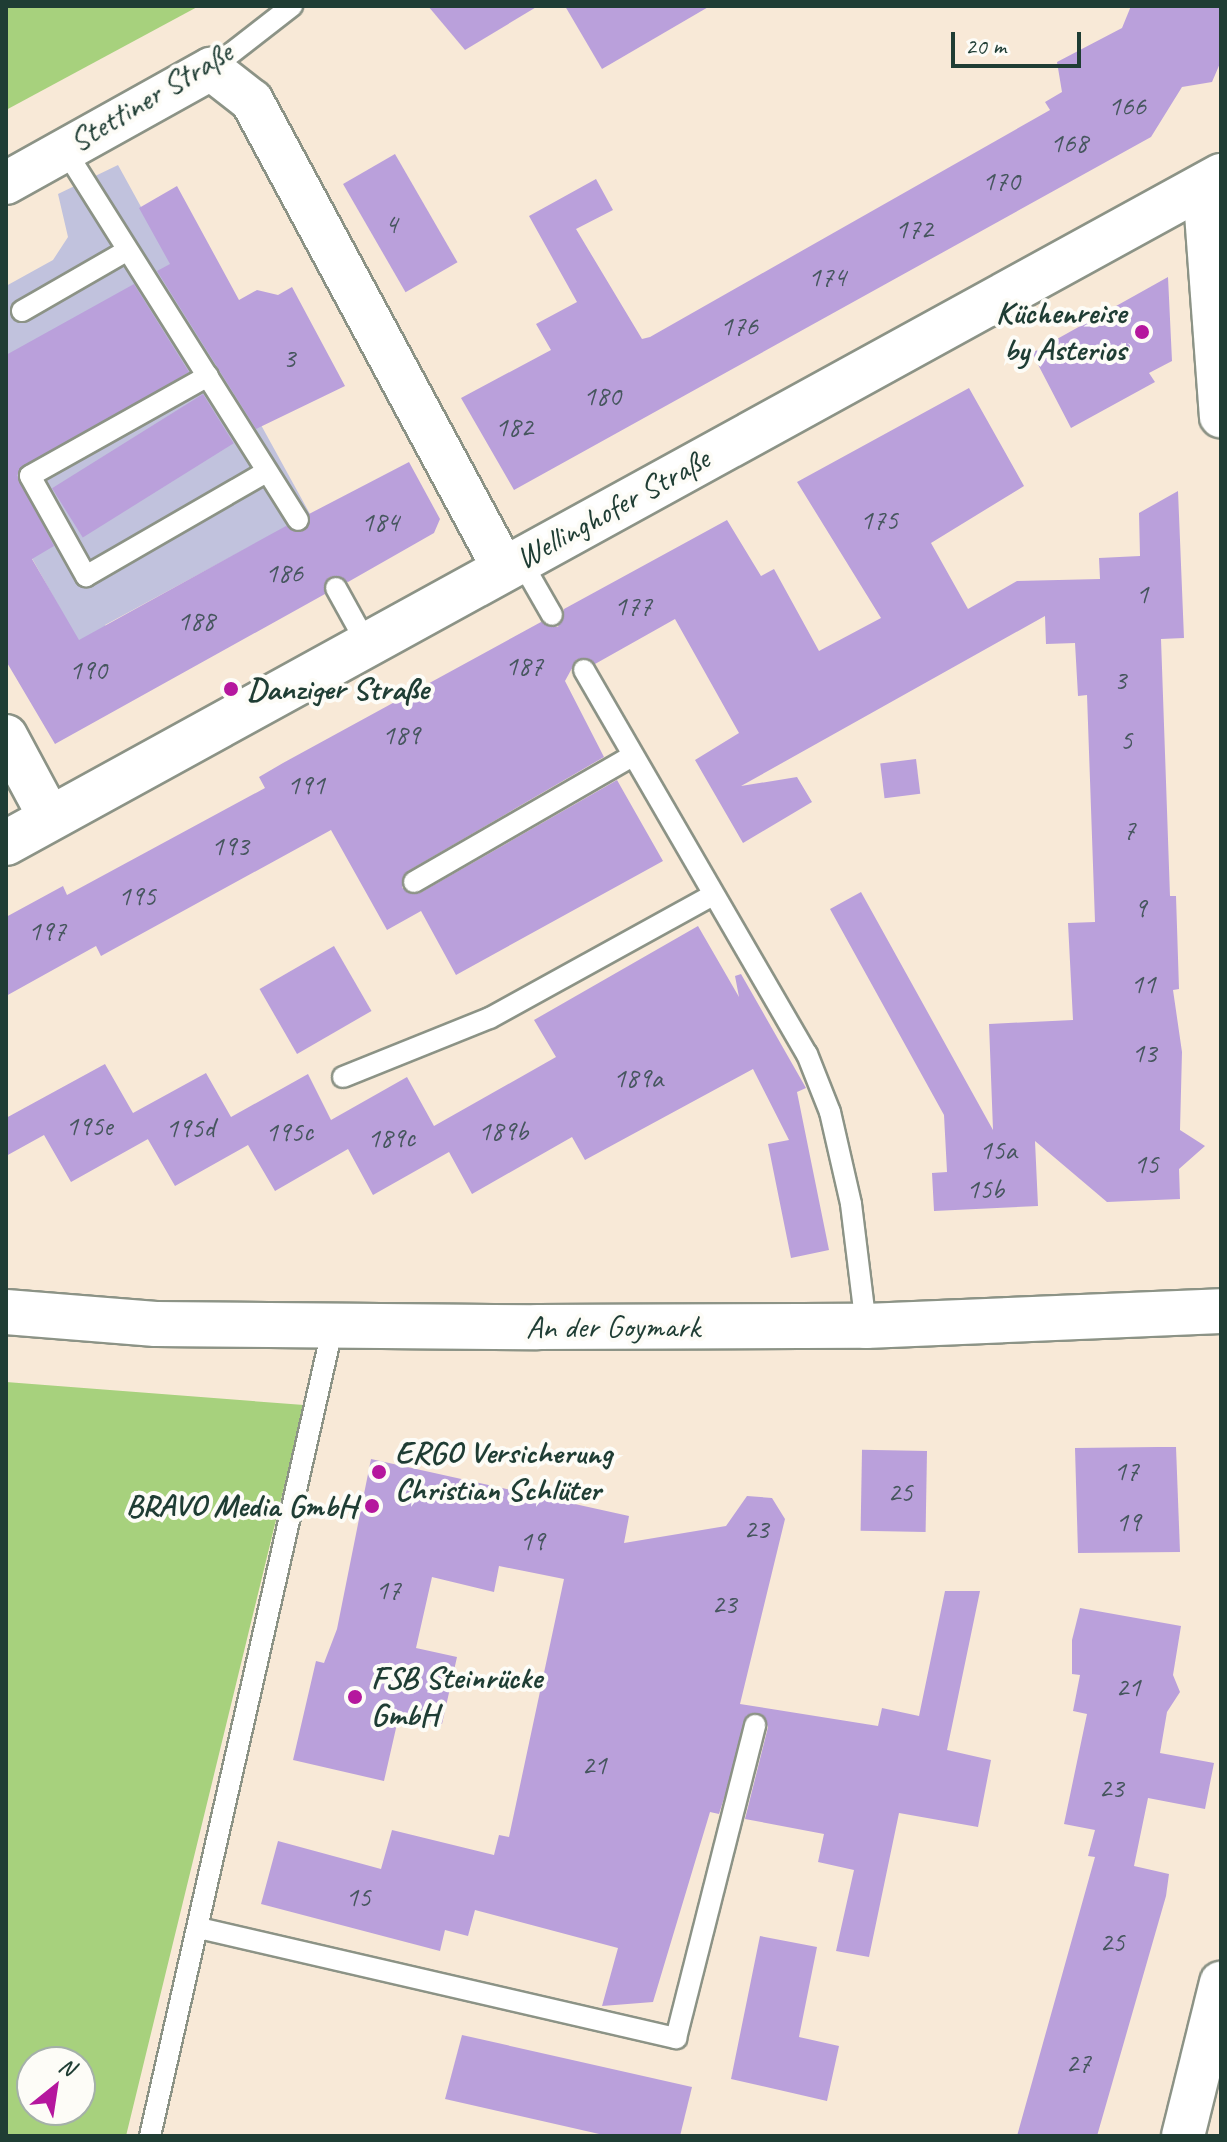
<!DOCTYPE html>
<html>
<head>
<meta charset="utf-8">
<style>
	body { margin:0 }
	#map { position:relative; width:1227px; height:2142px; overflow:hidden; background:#f8e9d7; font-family:Caveat,sans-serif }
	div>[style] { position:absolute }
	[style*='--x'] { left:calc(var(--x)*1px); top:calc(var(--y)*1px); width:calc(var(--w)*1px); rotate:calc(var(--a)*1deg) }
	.industrial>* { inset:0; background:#c1c2dd }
	.green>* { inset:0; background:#a7d17d }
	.building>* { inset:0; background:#baa0db; transform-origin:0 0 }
	.roads { filter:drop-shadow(2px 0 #8c9386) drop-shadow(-2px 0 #8c9386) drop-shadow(0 2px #8c9386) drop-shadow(0 -2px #8c9386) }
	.lane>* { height:20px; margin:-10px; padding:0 10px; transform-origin:10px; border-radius:10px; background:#fff }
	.street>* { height:42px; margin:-21px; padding:0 21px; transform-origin:21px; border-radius:21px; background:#fff }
	.secondary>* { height:44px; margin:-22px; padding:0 22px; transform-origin:22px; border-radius:22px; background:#fff }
	.dots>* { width:22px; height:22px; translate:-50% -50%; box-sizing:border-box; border:4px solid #fdfcf7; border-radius:50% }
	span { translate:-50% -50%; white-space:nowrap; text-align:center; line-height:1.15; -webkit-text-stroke:8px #fdfcf7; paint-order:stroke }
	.number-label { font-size:28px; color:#46565e }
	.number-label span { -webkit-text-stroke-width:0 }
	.street-label { font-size:32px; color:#1f3d34 }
	.poi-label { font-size:32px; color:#1f3d34; font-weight:700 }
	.right { translate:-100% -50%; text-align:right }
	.left { translate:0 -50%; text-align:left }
	.frame { position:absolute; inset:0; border:8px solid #1f3d34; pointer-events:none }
	.north { position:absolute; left:16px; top:2046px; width:80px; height:80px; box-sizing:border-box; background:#fdfcf7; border:2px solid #a4b0a9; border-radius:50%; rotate:30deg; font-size:22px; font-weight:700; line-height:32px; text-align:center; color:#1f3d34 }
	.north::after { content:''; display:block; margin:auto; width:28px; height:36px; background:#b5179e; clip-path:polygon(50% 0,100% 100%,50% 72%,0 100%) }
	.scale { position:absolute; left:951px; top:32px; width:130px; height:36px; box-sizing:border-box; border:4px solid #1f3d34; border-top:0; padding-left:10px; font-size:24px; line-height:28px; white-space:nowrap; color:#1f3d34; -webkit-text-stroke:6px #fdfcf7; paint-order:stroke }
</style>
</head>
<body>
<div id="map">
	<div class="industrial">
		<i style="clip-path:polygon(118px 165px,310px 514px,105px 625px,109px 634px,86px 655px,15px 528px,6px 498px,6px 286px,53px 260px,68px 237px,58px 194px)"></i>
	</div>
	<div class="green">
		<i style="clip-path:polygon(6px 6px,199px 6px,6px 110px)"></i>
		<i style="clip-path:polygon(evenodd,6px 1382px,304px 1405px,126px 2136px,6px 2136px,6px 1382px,32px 2062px,80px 2062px,80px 2110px,32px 2110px,32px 2062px)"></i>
	</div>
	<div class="building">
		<i style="clip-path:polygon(428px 6px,538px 6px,465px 50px)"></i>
		<i style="clip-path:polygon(565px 6px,710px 6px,602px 69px)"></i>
		<i style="clip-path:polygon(1131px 6px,1221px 6px,1221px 61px,1212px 82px,1182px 87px,1151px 137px,514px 490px,461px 398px,551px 350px,536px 324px,577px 302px,529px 216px,596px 179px,613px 210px,576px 229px,642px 339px,650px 337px,1050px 110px,1045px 102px,1062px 92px,1057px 62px,1122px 28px)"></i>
		<i style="left:395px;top:154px;width:125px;height:60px;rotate:60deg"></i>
		<i style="clip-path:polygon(177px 186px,239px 300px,257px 290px,278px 295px,292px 287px,345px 386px,256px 429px,157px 271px,170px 264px,139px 208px)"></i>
		<i style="clip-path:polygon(1168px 277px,1172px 361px,1149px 373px,1155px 382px,1071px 428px,1032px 353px)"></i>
		<i style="clip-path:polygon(134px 284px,189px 372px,17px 475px,54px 546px,32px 559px,79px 640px,286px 526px,304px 531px,309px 514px,409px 462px,440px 519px,434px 533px,348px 582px,329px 577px,325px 594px,55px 744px,6px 661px,6px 355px)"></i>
		<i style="clip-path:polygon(969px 388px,1024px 486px,931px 543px,968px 609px,1017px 581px,1100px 579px,1099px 558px,1140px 556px,1139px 513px,1178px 491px,1184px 638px,1161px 639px,1170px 896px,1176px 896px,1179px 989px,1173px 990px,1182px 1052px,1180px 1130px,1205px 1146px,1179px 1169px,1180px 1199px,1107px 1202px,1035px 1141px,1038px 1206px,934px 1211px,932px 1173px,947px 1172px,944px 1115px,830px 909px,861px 892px,993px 1130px,989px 1024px,1073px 1020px,1068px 923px,1095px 922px,1087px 695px,1078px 696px,1075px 643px,1046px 644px,1045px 616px,741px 786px,797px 777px,812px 802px,743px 843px,695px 760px,739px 733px,675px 619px,595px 664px,577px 659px,565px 681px,604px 757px,408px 871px,402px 888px,420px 893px,617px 780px,663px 861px,456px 975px,421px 911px,387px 930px,331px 830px,101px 956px,96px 946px,6px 996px,6px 917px,63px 886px,67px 895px,265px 788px,259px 777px,283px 763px,541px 622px,558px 627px,564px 609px,727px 520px,761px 576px,774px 569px,819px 651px,881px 618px,797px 482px)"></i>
		<i style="left:203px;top:394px;width:58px;height:178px;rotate:58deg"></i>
		<i style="left:916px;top:759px;width:35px;height:36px;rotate:83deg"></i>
		<i style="clip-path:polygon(698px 926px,739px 997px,735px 976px,741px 974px,806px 1088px,797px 1092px,829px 1250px,791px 1258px,768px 1144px,789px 1140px,753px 1069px,585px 1160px,572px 1137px,472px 1194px,449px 1152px,373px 1195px,348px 1149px,275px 1191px,248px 1145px,175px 1186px,142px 1129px,148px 1139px,71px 1182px,44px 1135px,6px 1156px,6px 1118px,105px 1064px,133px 1113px,206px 1073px,231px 1117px,308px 1074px,331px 1120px,407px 1077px,434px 1126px,556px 1057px,534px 1020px)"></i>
		<i style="left:334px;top:946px;width:75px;height:86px;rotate:60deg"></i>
		<i style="clip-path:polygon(1158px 1447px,1176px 1447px,1180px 1552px,1078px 1553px,1075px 1448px)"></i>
		<i style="left:927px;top:1451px;width:81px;height:65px;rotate:91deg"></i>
		<i style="clip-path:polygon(371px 1459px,629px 1516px,624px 1543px,726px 1526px,747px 1496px,772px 1498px,785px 1519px,740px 1704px,878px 1726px,882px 1708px,919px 1716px,945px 1591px,980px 1591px,947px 1750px,991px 1760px,978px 1827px,899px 1813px,869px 1957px,836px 1951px,854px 1870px,818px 1862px,824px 1834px,745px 1819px,768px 1727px,763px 1715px,751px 1713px,719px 1814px,710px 1812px,653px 2002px,602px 2006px,618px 1948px,475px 1910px,468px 1936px,445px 1930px,440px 1951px,261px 1904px,278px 1841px,381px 1869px,392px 1830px,494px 1855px,499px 1835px,509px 1837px,564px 1579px,499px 1566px,494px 1592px,432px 1577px,416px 1648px,457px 1657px,442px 1724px,399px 1715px,384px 1781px,293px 1760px,316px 1661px,324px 1663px,337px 1629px)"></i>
		<i style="clip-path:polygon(1080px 1608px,1181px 1626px,1173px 1675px,1180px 1692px,1167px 1712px,1160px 1753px,1214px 1763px,1205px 1809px,1148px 1798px,1134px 1866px,1169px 1874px,1166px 1896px,1097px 2136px,1017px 2136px,1095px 1857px,1088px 1856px,1095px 1830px,1064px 1824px,1087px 1714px,1073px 1711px,1080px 1675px,1072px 1674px,1072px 1640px)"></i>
		<i style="clip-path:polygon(760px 1936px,817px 1947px,799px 2037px,839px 2046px,827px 2101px,731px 2079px)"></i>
		<i style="clip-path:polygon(462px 2035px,692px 2087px,680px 2136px,608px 2136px,445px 2099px)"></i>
	</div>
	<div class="roads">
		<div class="lane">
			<i style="--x:211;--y:69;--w:103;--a:-37.9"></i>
			<i style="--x:65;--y:150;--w:437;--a:57.8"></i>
			<i style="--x:22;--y:311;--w:116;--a:-29.9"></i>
			<i style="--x:208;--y:376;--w:204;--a:150.7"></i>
			<i style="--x:30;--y:476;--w:115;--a:60.8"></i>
			<i style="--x:86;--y:576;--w:204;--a:-30"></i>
			<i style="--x:521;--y:561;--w:62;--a:60.1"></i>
			<i style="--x:336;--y:588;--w:66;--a:61.1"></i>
			<i style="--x:584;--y:670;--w:444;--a:59.9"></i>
			<i style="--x:807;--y:1054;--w:62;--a:68.4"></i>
			<i style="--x:830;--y:1112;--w:94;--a:77.1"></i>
			<i style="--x:851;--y:1204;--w:123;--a:83"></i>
			<i style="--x:414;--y:882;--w:252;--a:-30"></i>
			<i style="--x:343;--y:1077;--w:158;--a:-21.9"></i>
			<i style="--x:490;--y:1018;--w:255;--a:-28.9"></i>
			<i style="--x:199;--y:1928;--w:490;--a:13"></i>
			<i style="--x:676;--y:2038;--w:323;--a:-75.8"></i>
			<i style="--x:150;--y:2136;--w:830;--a:-77.27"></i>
		</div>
		<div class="street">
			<i style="--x:6;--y:183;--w:235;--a:-29.1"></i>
			<i style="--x:211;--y:69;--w:52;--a:38"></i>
			<i style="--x:252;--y:101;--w:532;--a:61.7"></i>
			<i style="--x:1204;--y:186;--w:231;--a:85.8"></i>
			<i style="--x:6;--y:736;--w:93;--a:61.8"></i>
			<i style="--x:1183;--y:2136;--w:158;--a:-76.1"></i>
		</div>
		<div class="secondary">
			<i style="--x:6;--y:843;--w:1386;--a:-28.77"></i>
			<i style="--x:6;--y:1312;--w:150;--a:4.6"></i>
			<i style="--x:156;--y:1324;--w:381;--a:0.5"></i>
			<i style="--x:537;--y:1327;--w:329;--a:-0.2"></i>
			<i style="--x:866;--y:1326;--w:355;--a:-2.4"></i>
		</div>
	</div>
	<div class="dots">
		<i style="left:1142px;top:332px;background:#b5179e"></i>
		<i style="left:231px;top:689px;background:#b5179e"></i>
		<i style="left:379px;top:1472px;background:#b5179e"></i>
		<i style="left:372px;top:1506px;background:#b5179e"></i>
		<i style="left:355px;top:1697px;background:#b5179e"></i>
	</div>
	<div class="number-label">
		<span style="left:1127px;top:106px">166</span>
		<span style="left:1069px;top:143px">168</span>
		<span style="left:1001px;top:181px">170</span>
		<span style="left:391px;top:224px">4</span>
		<span style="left:914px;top:229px">172</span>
		<span style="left:827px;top:277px">174</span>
		<span style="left:739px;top:326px">176</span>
		<span style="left:289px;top:358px">3</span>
		<span style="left:602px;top:396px">180</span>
		<span style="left:514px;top:427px">182</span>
		<span style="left:879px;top:520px">175</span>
		<span style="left:380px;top:522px">184</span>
		<span style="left:284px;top:573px">186</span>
		<span style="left:1142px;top:594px">1</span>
		<span style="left:633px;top:606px">177</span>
		<span style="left:196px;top:621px">188</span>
		<span style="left:524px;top:666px">187</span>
		<span style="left:88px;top:670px">190</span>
		<span style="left:1120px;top:680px">3</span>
		<span style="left:401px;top:735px">189</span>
		<span style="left:1126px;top:740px">5</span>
		<span style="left:306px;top:785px">191</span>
		<span style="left:1129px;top:830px">7</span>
		<span style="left:230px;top:846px">193</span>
		<span style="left:137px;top:896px">195</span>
		<span style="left:1140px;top:908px">9</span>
		<span style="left:47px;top:931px">197</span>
		<span style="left:1143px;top:984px">11</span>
		<span style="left:1144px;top:1053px">13</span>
		<span style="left:638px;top:1078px">189a</span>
		<span style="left:89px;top:1126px">195e</span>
		<span style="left:190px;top:1128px">195d</span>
		<span style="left:503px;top:1131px">189b</span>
		<span style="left:289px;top:1132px">195c</span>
		<span style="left:391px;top:1138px">189c</span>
		<span style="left:998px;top:1150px">15a</span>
		<span style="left:1146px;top:1164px">15</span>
		<span style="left:985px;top:1189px">15b</span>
		<span style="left:1126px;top:1471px">17</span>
		<span style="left:900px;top:1492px">25</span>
		<span style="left:1128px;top:1522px">19</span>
		<span style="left:756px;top:1529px">23</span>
		<span style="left:532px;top:1541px">19</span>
		<span style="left:388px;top:1590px">17</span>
		<span style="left:724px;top:1604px">23</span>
		<span style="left:1128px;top:1687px">21</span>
		<span style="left:594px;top:1765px">21</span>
		<span style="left:1111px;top:1788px">23</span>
		<span style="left:358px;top:1897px">15</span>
		<span style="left:1112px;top:1942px">25</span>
		<span style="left:1078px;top:2063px">27</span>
	</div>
	<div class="street-label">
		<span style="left:151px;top:97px;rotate:-31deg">Stettiner Straße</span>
		<span style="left:613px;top:509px;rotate:-29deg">Wellinghofer Straße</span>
		<span style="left:613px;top:1327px">An der Goymark</span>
	</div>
	<div class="poi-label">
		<span class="right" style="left:1126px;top:332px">Küchenreise<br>by Asterios</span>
		<span class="left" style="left:247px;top:689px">Danziger Straße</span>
		<span class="left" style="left:395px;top:1472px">ERGO Versicherung<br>Christian Schlüter</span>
		<span class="right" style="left:356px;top:1506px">BRAVO Media GmbH</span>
		<span class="left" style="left:371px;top:1697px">FSB Steinrücke<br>GmbH</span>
	</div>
	<div class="frame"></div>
	<div class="north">N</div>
	<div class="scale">20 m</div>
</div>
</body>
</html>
